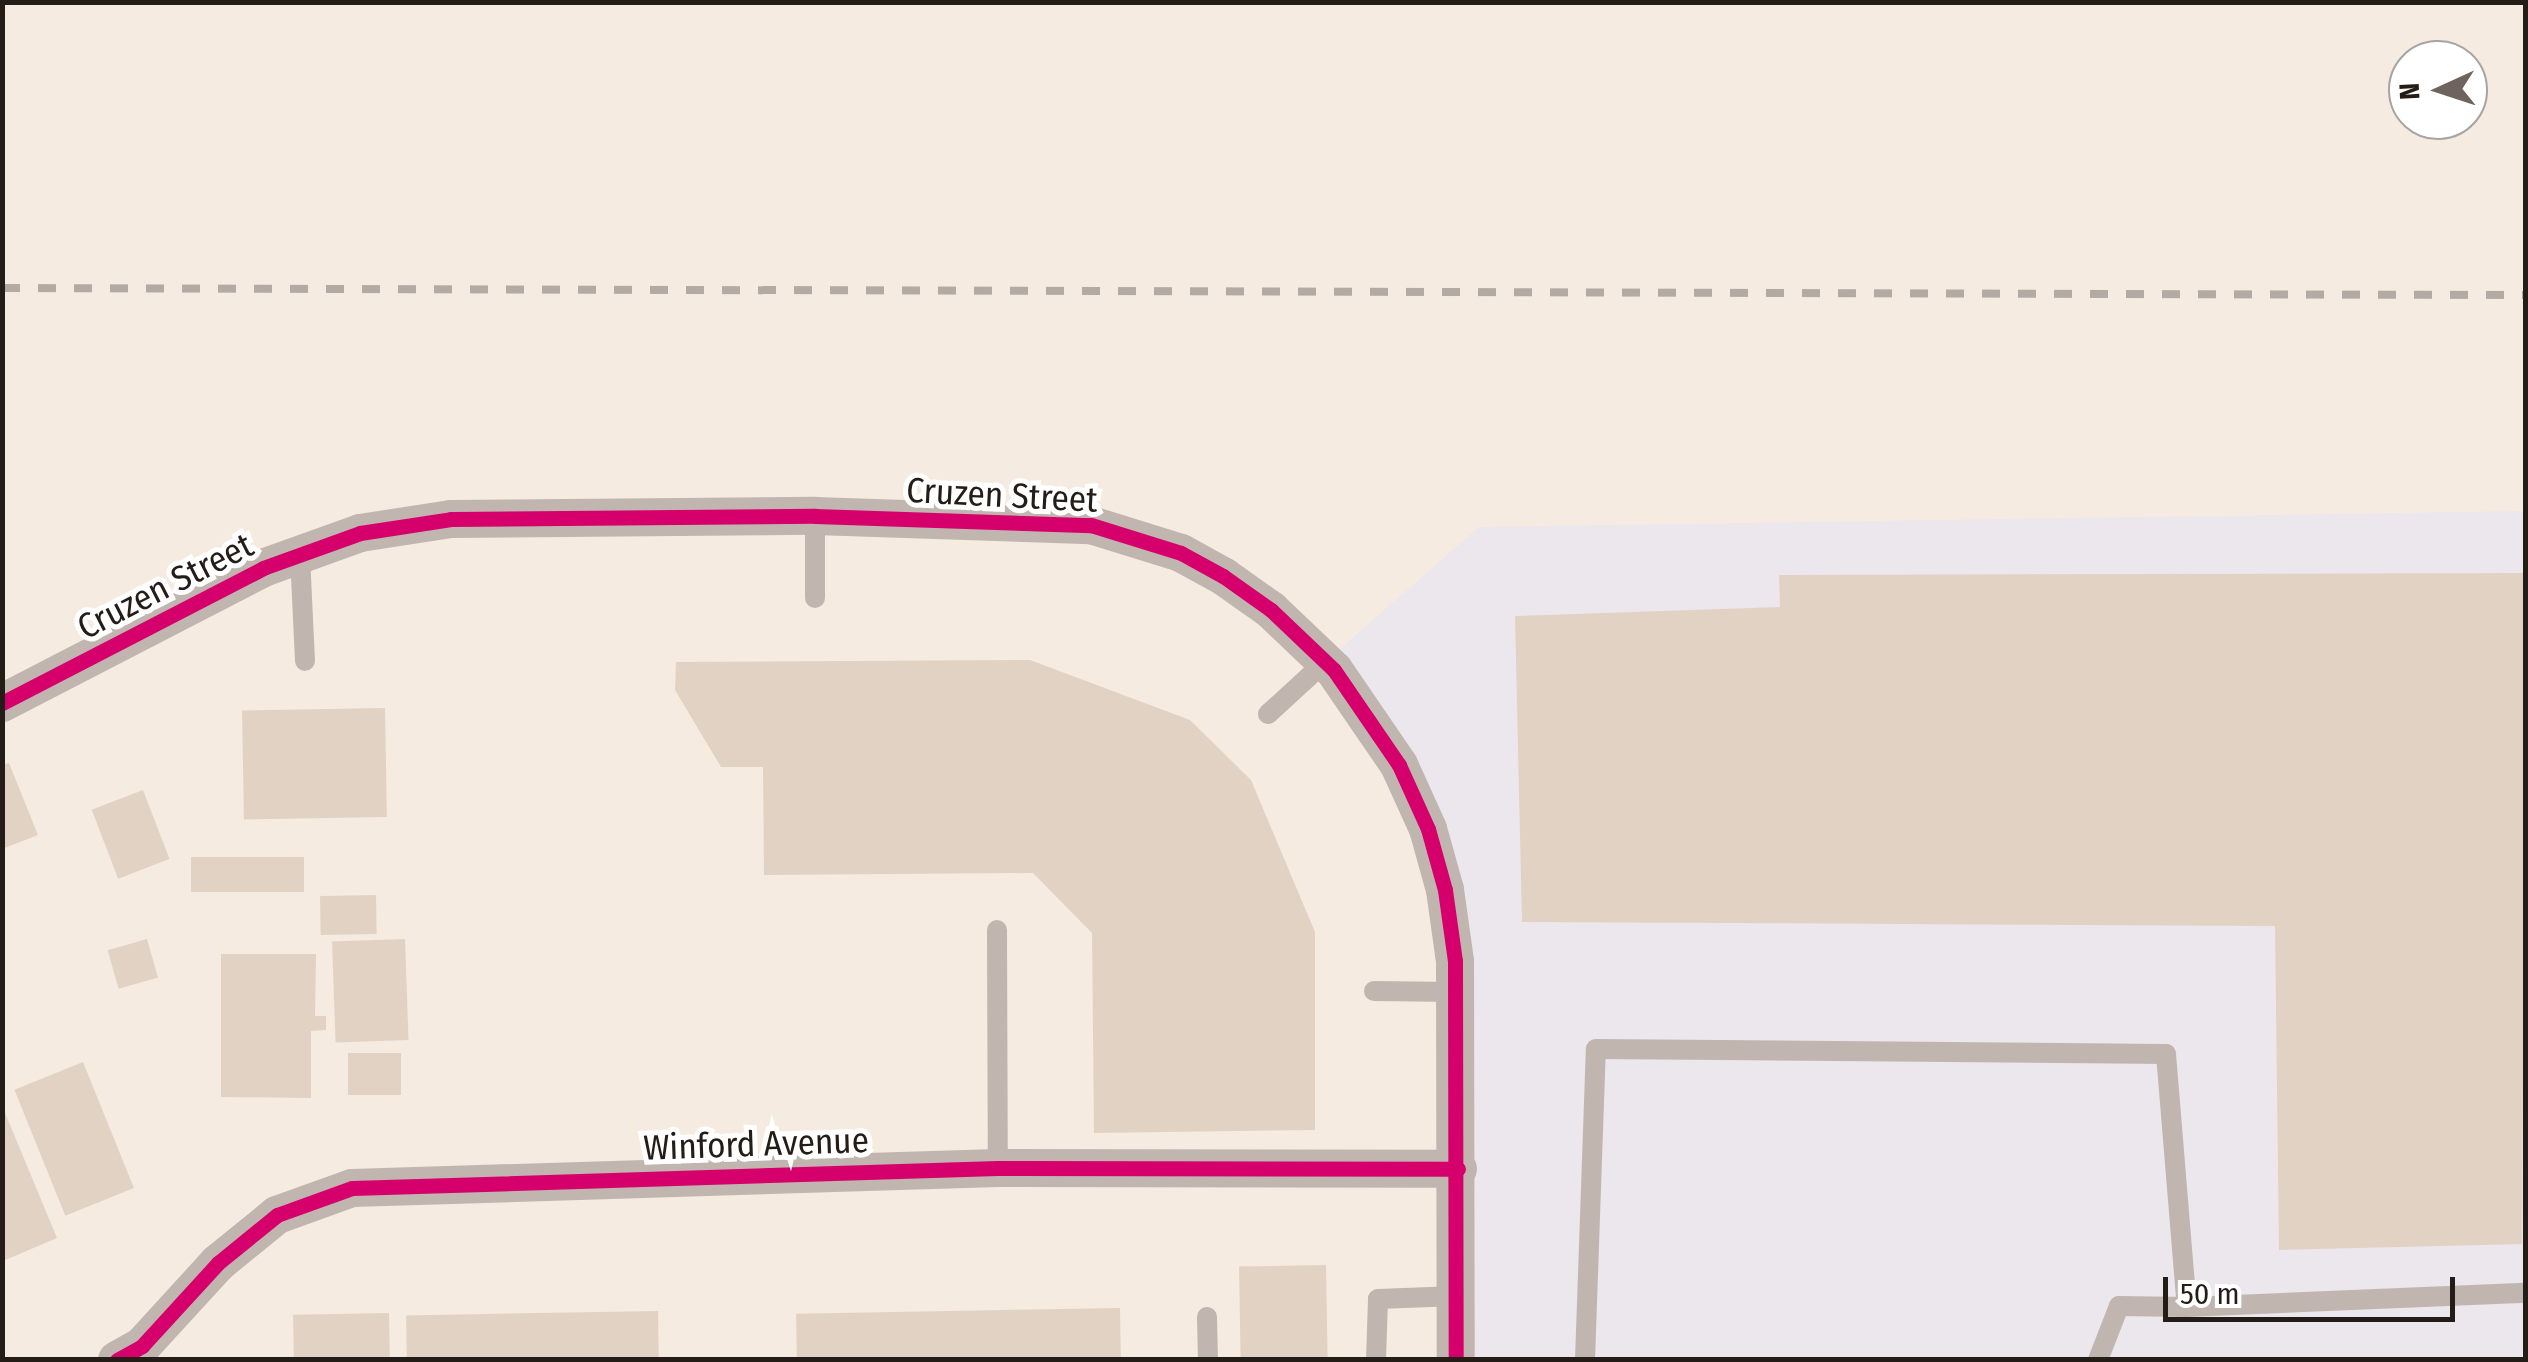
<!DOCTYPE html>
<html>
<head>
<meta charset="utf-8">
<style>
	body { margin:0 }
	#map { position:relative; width:2528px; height:1362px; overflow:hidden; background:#f6ebe0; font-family:"Fira Sans Condensed",sans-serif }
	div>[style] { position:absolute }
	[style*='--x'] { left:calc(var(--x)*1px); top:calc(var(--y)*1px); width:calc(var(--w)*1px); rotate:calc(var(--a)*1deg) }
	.commercial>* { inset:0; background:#ece6ed }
	.building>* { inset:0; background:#e2d2c3; transform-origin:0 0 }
	.service>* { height:20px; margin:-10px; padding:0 10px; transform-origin:10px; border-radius:10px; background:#c0b6af }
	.minor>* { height:38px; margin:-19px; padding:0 19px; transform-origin:19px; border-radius:19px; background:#c0b6af }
	.rail>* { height:8px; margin-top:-4px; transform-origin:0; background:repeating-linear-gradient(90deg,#b3aaa4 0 18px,transparent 0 36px) }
	.cycleway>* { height:15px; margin:-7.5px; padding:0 7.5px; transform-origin:7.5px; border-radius:7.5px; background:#d6006c }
	span { translate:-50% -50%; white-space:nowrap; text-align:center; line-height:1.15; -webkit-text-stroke:10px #fff; paint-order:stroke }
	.street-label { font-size:35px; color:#241c16 }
	.frame { position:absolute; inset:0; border:5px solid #241c16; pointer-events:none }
	.north { position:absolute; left:2388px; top:40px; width:100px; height:100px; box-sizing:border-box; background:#fff; border:2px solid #a7a4a2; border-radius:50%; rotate:267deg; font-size:28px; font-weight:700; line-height:40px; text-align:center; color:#241c16 }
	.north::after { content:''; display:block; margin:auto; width:35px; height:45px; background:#6e645d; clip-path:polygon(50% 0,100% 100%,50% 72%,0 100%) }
	.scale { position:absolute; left:2163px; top:1277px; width:292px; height:45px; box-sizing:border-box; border:5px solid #241c16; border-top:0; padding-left:12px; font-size:30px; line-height:35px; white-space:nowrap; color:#241c16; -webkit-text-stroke:8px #fff; paint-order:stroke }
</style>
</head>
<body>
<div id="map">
	<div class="commercial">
		<i style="clip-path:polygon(2525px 511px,2525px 1359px,1456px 1359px,1445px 890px,1326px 661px,1479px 527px)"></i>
	</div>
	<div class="building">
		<i style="clip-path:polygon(2526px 573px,2522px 1244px,2279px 1250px,2275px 926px,1522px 922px,1515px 616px,1780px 607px,1779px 575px)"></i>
		<i style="clip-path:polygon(1030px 660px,1190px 720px,1251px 780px,1315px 932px,1315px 1130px,1094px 1133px,1092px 933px,1033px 873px,764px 875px,763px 767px,721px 767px,675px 690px,676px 662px)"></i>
		<i style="left:385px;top:708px;width:109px;height:143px;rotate:89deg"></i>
		<i style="clip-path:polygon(9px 763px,38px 835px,2px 849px,2px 765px)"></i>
		<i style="left:143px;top:790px;width:74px;height:55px;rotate:69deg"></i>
		<i style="left:304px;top:857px;width:35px;height:113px;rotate:90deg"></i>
		<i style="left:376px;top:895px;width:39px;height:56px;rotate:89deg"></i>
		<i style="left:147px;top:939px;width:40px;height:41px;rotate:74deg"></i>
		<i style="left:405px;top:939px;width:101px;height:73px;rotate:88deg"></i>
		<i style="clip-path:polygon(221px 954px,316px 954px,315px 1016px,326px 1016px,326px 1030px,311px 1031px,311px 1098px,221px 1097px)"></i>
		<i style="left:348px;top:1053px;width:53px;height:42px"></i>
		<i style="left:83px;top:1062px;width:136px;height:74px;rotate:68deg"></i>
		<i style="clip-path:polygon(3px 1108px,57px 1238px,3px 1261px)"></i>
		<i style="left:1326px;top:1265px;width:95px;height:87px;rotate:89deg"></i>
		<i style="left:1120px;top:1308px;width:52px;height:324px;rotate:89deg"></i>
		<i style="left:658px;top:1311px;width:49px;height:252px;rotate:89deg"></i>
		<i style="left:389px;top:1313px;width:47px;height:96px;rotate:89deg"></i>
	</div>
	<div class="service">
		<i style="--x:300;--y:555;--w:106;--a:87.3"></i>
		<i style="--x:815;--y:598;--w:82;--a:-90"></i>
		<i style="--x:1268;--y:714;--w:79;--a:-42.4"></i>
		<i style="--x:997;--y:930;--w:238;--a:89.8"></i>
		<i style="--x:1374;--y:991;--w:81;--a:0.7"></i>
		<i style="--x:1207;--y:1317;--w:43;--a:88.7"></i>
		<i style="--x:1376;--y:1360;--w:61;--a:-88.1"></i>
		<i style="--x:1378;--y:1299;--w:79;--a:-2.2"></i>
		<i style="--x:1585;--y:1360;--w:311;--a:-88"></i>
		<i style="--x:1596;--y:1049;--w:570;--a:0.5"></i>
		<i style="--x:2166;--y:1054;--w:254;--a:85.3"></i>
		<i style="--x:2187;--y:1307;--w:339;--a:-2.4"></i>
		<i style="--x:2098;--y:1360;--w:58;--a:-68.7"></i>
		<i style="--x:2119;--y:1306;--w:68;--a:0.8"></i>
	</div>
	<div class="minor">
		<i style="--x:2;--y:703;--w:294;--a:-27.3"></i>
		<i style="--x:263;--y:568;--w:103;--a:-19.8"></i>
		<i style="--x:360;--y:533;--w:92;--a:-8.7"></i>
		<i style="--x:451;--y:519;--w:364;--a:-0.5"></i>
		<i style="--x:815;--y:516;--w:276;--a:1.9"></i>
		<i style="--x:1091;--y:525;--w:94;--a:17.3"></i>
		<i style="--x:1181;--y:553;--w:48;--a:28.7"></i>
		<i style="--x:1223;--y:576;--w:59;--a:35.3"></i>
		<i style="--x:1271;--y:610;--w:87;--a:43.6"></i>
		<i style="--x:1334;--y:670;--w:115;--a:55.6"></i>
		<i style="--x:1399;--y:765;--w:70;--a:65.6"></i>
		<i style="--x:1428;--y:829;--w:63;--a:74.4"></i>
		<i style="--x:1445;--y:890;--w:72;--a:82"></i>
		<i style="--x:1455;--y:961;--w:399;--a:89.9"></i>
		<i style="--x:117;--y:1360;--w:29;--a:-29"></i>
		<i style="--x:142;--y:1346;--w:113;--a:-47.5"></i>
		<i style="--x:218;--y:1263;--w:76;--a:-39.1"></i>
		<i style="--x:277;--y:1215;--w:80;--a:-19.8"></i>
		<i style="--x:352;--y:1188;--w:646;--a:-1.77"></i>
		<i style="--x:998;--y:1168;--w:460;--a:0.1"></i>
	</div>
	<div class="rail">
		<i style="--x:2;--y:288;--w:2524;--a:0.16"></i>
	</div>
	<div class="cycleway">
		<i style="--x:2;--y:703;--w:294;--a:-27.3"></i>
		<i style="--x:263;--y:568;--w:103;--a:-19.8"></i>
		<i style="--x:360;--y:533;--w:92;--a:-8.7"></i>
		<i style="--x:451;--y:519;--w:364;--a:-0.5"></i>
		<i style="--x:815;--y:516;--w:276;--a:1.9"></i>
		<i style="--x:1091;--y:525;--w:94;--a:17.3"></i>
		<i style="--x:1181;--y:553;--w:48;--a:28.7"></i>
		<i style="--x:1223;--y:576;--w:59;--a:35.3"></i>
		<i style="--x:1271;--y:610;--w:87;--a:43.6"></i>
		<i style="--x:1334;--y:670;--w:115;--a:55.6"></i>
		<i style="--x:1399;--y:765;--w:70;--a:65.6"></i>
		<i style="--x:1428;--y:829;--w:63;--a:74.4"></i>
		<i style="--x:1445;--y:890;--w:72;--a:82"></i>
		<i style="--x:1455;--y:961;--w:399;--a:89.9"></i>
		<i style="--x:117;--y:1360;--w:29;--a:-29"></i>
		<i style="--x:142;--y:1346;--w:113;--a:-47.5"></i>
		<i style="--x:218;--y:1263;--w:76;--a:-39.1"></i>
		<i style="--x:277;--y:1215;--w:80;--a:-19.8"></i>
		<i style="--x:352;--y:1188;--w:646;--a:-1.77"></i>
		<i style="--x:998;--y:1168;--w:460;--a:0.1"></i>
	</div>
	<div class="street-label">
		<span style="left:1002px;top:495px;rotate:3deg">Cruzen Street</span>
		<span style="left:165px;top:586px;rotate:-27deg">Cruzen Street</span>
		<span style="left:756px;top:1144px;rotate:-2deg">Winford Avenue</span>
	</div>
	<div class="frame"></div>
	<div class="north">N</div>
	<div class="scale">50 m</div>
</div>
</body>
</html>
